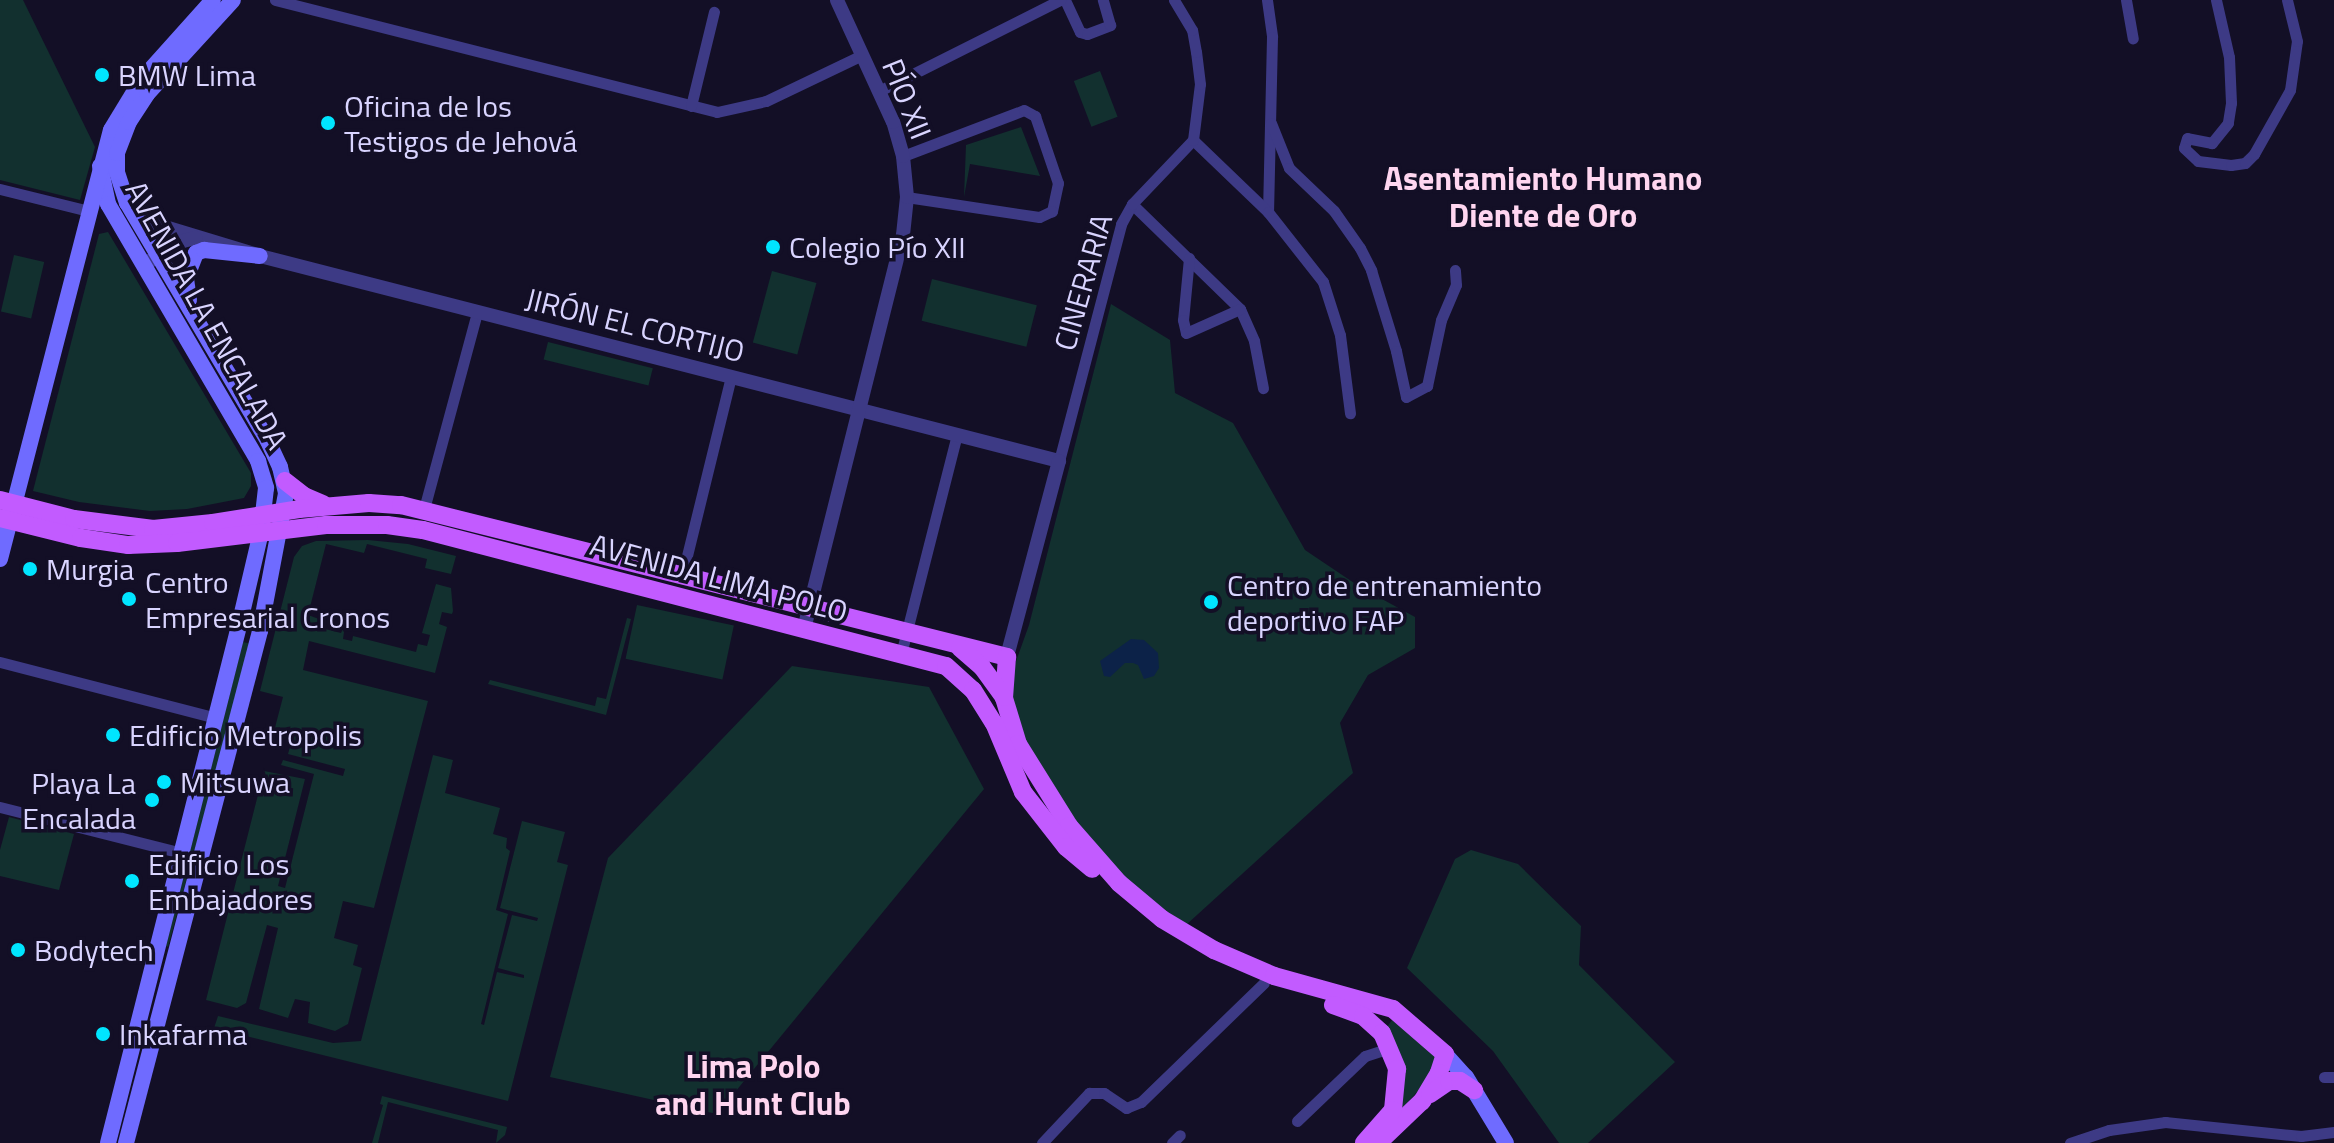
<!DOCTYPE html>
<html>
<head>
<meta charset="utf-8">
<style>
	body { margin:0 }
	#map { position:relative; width:2334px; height:1143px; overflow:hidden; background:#130f26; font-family:"Titillium Web",sans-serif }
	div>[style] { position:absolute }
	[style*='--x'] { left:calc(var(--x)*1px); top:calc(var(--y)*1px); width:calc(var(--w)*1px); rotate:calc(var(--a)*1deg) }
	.green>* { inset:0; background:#12302f; transform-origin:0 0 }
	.water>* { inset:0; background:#0c2248 }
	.minor>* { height:11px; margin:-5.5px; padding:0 5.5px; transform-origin:5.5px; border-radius:5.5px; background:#3d3a85 }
	.tertiary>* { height:14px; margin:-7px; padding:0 7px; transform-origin:7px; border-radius:7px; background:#3d3a85 }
	.secondary>* { height:16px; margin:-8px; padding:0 8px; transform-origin:8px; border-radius:8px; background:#6f6bff }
	.primary>* { height:18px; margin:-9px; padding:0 9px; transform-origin:9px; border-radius:9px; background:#c25bff }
	.dots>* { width:22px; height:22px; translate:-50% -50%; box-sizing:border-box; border:4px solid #130f26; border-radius:50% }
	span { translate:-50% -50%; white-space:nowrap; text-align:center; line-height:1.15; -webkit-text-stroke:7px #130f26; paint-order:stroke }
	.poi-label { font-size:30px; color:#d9d4ff }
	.left { translate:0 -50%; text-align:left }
	.right { translate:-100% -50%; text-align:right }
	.street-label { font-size:30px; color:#d9d4ff }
	.neighbourhood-label { font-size:32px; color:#ffd6f0; font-weight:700 }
</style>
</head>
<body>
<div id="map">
	<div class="green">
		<i style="clip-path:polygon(0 0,23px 0,95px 147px,80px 200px,0 180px)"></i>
		<i style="left:1100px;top:71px;width:49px;height:28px;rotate:69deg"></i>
		<i style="clip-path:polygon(1021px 127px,1040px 176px,970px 164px,964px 197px,966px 145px)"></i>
		<i style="clip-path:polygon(108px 232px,251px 473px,251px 486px,244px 498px,187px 509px,150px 511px,79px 502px,33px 491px,99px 234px)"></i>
		<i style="left:14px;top:255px;width:31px;height:58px;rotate:13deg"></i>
		<i style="left:772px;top:271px;width:46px;height:74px;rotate:15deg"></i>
		<i style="left:932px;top:279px;width:108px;height:43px;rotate:14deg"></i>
		<i style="clip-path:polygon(1111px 304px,1170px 340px,1175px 393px,1233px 423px,1305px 550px,1360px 587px,1415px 617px,1415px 648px,1368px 675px,1340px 723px,1353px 773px,1186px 925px,1127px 882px,1077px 824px,1032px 764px,1011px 699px,1015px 664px,1029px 625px)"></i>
		<i style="left:548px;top:342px;width:108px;height:18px;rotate:14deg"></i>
		<i style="clip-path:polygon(368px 540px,408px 544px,456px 556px,451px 574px,425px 568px,427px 559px,367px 544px,364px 553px,326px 544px,308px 615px,319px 619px,317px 627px,341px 633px,345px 625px,343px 639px,352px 641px,353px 636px,416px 652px,418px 644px,427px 646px,430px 635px,422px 633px,436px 584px,451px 588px,453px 611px,452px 614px,442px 612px,439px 624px,447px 627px,435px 673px,309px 641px,303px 670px,428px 701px,374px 908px,343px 901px,334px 938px,358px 945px,353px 965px,362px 968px,348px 1024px,335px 1031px,308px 1023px,310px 1002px,295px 999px,288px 1018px,259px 1009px,278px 928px,267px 925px,246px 1003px,237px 1008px,206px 1000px,264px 771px,305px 779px,278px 886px,285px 888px,314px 774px,281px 765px,283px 760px,343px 776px,345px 769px,288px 754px,292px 740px,273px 735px,283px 697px,260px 691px,294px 557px,302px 546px,316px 541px)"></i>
		<i style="left:637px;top:605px;width:99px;height:55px;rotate:12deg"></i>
		<i style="clip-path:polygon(627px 618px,631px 619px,606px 715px,488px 684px,490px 680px,595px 706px,597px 697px,606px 699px)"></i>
		<i style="clip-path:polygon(243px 642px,251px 644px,168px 947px,166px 946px)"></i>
		<i style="clip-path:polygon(792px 666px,929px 687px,984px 789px,717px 1114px,550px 1077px,608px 858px)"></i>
		<i style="clip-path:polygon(433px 755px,453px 760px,445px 793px,500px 808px,493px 834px,507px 838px,506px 848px,510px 851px,496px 910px,508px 914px,481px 1024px,484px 1025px,497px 972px,524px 978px,524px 975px,498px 968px,512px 915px,537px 921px,538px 918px,500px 908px,522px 821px,565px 832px,557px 862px,568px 865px,508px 1101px,214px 1028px,218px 1016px,333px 1043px,361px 1041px)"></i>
		<i style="clip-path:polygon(9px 817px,74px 834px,59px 890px,0 876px,0 850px)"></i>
		<i style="clip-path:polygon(1471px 850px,1518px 864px,1581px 926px,1579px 965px,1675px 1062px,1588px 1143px,1559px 1143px,1493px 1051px,1407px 968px,1455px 859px)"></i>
		<i style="clip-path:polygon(1392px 1020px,1399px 1020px,1434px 1052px,1438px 1069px,1396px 1115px,1387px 1027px)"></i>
		<i style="clip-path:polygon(382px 1096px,507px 1127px,505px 1135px,496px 1143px,498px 1130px,388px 1102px,378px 1143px,372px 1143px,383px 1105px,380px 1104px)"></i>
	</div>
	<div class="water">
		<i style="clip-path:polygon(1131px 639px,1144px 640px,1158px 653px,1159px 668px,1154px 676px,1144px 679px,1138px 665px,1133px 663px,1125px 663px,1110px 677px,1104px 676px,1100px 661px)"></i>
	</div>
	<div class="minor">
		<i style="--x:275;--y:0;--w:456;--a:14.2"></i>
		<i style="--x:717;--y:112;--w:50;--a:-12.7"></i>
		<i style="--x:766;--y:101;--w:106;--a:-25.6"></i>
		<i style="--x:1065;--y:0;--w:35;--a:65"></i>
		<i style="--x:1080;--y:32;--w:7;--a:16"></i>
		<i style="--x:1087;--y:34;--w:25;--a:-21"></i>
		<i style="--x:1110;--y:25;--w:26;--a:-106"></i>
		<i style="--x:1267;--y:0;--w:37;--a:82"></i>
		<i style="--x:1272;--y:37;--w:175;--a:91.3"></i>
		<i style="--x:2126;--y:0;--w:39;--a:80"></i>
		<i style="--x:2216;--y:0;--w:58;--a:77.2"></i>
		<i style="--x:2229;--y:57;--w:46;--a:87.5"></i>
		<i style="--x:2231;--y:103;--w:20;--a:99"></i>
		<i style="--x:2228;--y:123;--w:26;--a:129"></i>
		<i style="--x:2212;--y:143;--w:25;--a:-169"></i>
		<i style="--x:2187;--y:138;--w:10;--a:107"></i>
		<i style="--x:2184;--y:148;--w:19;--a:43"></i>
		<i style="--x:2198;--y:161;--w:33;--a:7"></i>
		<i style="--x:2231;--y:165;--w:14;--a:-8"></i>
		<i style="--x:2245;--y:163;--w:13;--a:-45"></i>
		<i style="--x:2254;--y:154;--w:73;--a:-60.6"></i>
		<i style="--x:2290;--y:90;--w:49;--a:-81.9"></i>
		<i style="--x:2297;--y:41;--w:42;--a:-103.7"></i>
		<i style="--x:879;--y:91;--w:203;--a:-26.7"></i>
		<i style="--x:691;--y:106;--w:97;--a:-76.3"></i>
		<i style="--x:1271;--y:123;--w:48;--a:68.2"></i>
		<i style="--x:1289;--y:168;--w:62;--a:43.7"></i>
		<i style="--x:1334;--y:211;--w:45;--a:54.9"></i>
		<i style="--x:1360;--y:248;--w:25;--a:63"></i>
		<i style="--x:1371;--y:270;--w:85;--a:72.8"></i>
		<i style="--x:1396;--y:351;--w:47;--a:77.7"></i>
		<i style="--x:1406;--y:397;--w:24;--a:-28"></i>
		<i style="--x:1427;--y:386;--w:67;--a:-78"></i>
		<i style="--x:1441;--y:320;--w:38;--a:-67"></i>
		<i style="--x:1456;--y:285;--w:15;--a:-94"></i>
		<i style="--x:1193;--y:140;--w:104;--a:43.8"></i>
		<i style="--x:1268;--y:212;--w:89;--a:51.8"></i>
		<i style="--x:1323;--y:282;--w:56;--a:72.2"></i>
		<i style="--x:1340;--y:335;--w:79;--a:82.7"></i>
		<i style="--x:903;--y:156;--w:129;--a:-20.8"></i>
		<i style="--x:1024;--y:110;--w:13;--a:29"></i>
		<i style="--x:1035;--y:116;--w:71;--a:71.1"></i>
		<i style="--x:1058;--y:183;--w:29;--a:102"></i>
		<i style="--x:1052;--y:211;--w:14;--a:155"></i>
		<i style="--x:1039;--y:217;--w:134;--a:-171.4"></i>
		<i style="--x:0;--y:189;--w:92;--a:13.9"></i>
		<i style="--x:1132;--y:204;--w:151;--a:44.2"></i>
		<i style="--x:1240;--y:309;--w:35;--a:66"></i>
		<i style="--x:1254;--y:341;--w:48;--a:79.2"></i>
		<i style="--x:1189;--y:258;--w:62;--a:95.5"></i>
		<i style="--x:1183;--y:320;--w:13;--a:77"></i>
		<i style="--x:1186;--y:333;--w:59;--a:-24"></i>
		<i style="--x:1059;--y:461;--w:245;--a:-75.3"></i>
		<i style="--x:1121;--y:224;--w:23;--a:-61"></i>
		<i style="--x:1132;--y:204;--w:88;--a:-46.4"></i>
		<i style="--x:1193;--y:140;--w:56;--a:-82.9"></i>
		<i style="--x:1200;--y:84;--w:32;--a:-97"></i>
		<i style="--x:1196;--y:52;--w:22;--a:-100"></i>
		<i style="--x:1192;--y:30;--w:35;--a:-121"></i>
		<i style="--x:424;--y:509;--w:204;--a:-74.9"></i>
		<i style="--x:682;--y:576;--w:205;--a:-76.2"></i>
		<i style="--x:901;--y:654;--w:226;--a:-75.7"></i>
		<i style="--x:0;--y:662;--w:223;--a:14.5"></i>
		<i style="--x:0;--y:807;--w:188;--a:14.2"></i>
		<i style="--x:2324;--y:1077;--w:10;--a:0"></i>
		<i style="--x:1297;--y:1121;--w:94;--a:-43.7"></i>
		<i style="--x:1365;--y:1056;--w:26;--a:-18"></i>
		<i style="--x:1042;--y:1143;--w:69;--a:-46.8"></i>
		<i style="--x:1089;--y:1093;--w:15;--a:0"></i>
		<i style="--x:1104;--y:1093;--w:27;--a:34"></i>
		<i style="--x:1126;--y:1108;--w:16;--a:-22"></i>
		<i style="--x:1141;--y:1102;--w:171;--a:-44.1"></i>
		<i style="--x:1172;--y:1143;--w:11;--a:-45"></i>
		<i style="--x:2070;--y:1143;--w:41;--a:-18.4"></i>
		<i style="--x:2109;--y:1130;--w:57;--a:-8.1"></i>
		<i style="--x:2165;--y:1122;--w:137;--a:5.9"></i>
		<i style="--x:2301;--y:1136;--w:33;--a:-7"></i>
	</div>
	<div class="tertiary">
		<i style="--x:133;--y:209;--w:27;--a:34"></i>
		<i style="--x:155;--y:224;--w:110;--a:16.9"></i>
		<i style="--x:260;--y:256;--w:825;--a:14.39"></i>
		<i style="--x:1059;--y:461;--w:203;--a:104.9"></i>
		<i style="--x:150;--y:261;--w:32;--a:-35"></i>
		<i style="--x:176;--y:243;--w:20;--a:-15"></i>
		<i style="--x:804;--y:629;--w:406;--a:-75.9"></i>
		<i style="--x:903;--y:235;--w:38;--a:-84"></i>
		<i style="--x:907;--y:197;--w:41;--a:-95.6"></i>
		<i style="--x:903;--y:156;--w:35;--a:-106"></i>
		<i style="--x:893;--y:122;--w:134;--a:-114.7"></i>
	</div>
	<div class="secondary">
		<i style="--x:100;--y:166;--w:39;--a:78"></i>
		<i style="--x:108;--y:204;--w:298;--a:59.7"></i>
		<i style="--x:258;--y:461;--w:28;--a:73"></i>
		<i style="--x:266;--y:488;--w:44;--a:96.5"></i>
		<i style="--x:261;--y:532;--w:97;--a:103.2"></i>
		<i style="--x:239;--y:626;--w:533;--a:104.22"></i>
		<i style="--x:189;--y:300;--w:21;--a:-98"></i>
		<i style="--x:186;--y:279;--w:28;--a:-69"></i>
		<i style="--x:196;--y:253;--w:9;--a:-21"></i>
		<i style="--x:204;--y:250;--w:56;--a:6.1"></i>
		<i style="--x:0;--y:559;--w:443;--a:-75.5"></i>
		<i style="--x:111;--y:130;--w:60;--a:-58.7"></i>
		<i style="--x:142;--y:79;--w:106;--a:-48.1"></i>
		<i style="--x:1445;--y:1054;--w:31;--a:48"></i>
		<i style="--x:1466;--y:1077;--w:77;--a:58.8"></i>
		<i style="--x:126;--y:1143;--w:529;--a:-75.33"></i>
		<i style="--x:260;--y:631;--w:140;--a:-79.3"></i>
		<i style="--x:286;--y:493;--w:27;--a:-103"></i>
		<i style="--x:280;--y:467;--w:29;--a:-115"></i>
		<i style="--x:268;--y:441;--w:277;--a:-120.6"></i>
		<i style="--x:127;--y:203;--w:33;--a:-108"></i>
		<i style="--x:117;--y:172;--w:19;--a:-90"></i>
		<i style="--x:117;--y:153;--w:33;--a:-69"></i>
		<i style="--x:129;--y:122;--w:33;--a:-57"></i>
		<i style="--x:147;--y:94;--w:127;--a:-47.5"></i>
	</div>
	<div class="primary">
		<i style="--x:285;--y:481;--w:24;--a:38"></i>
		<i style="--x:304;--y:496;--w:21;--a:23"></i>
		<i style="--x:0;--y:500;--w:76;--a:14.4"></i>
		<i style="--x:74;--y:519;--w:80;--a:7.2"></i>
		<i style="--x:153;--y:529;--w:60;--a:-5.7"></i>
		<i style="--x:213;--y:523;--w:87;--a:-9.2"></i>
		<i style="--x:299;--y:509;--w:70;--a:-4.9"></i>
		<i style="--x:369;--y:503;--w:32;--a:4"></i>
		<i style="--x:401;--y:505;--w:625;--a:14.08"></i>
		<i style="--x:1007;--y:657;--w:41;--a:94.2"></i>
		<i style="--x:1004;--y:698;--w:48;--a:73.1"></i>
		<i style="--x:1018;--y:744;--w:97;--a:58.1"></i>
		<i style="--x:1069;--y:826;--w:76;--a:48.7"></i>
		<i style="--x:1119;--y:883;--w:56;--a:39.9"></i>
		<i style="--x:1162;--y:919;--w:61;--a:30.8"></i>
		<i style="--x:1214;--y:950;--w:65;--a:23.4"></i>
		<i style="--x:1274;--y:976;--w:123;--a:15.5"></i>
		<i style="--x:1393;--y:1009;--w:69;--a:40.9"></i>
		<i style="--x:1445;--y:1054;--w:20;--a:108"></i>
		<i style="--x:1439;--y:1073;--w:33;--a:121"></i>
		<i style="--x:1422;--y:1101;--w:61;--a:136.3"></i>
		<i style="--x:0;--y:518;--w:83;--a:13.9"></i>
		<i style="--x:81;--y:538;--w:48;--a:8.5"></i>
		<i style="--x:128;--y:545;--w:49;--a:-2.3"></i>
		<i style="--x:177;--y:543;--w:150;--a:-6.9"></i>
		<i style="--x:326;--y:525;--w:61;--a:0"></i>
		<i style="--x:387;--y:525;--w:36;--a:8"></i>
		<i style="--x:423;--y:530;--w:540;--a:14.58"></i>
		<i style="--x:946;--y:666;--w:36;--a:42"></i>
		<i style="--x:973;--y:690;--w:39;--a:58"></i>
		<i style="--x:994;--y:723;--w:75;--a:67.2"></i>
		<i style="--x:1023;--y:792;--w:70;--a:52"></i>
		<i style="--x:1066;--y:847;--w:34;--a:40"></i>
		<i style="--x:960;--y:648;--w:29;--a:41"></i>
		<i style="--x:982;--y:667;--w:37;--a:54"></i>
		<i style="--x:1333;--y:1005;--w:32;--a:20"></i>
		<i style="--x:1363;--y:1016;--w:25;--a:42"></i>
		<i style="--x:1382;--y:1033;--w:39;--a:67"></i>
		<i style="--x:1397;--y:1069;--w:41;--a:95.6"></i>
		<i style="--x:1393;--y:1110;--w:44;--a:131.3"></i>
		<i style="--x:1430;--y:1094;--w:23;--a:-34"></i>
		<i style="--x:1449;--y:1081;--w:11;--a:0"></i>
		<i style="--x:1460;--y:1081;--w:17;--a:33"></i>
	</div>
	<div class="dots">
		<i style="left:102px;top:75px;background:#00e5ff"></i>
		<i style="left:328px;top:123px;background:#00e5ff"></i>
		<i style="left:773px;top:247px;background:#00e5ff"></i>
		<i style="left:30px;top:569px;background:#00e5ff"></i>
		<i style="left:129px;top:599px;background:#00e5ff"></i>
		<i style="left:1211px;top:602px;background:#00e5ff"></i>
		<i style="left:113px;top:735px;background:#00e5ff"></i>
		<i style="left:164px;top:782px;background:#00e5ff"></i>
		<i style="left:152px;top:800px;background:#00e5ff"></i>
		<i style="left:132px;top:881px;background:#00e5ff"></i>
		<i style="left:18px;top:950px;background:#00e5ff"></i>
		<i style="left:103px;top:1034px;background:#00e5ff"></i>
	</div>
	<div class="poi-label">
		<span class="left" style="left:118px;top:75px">BMW Lima</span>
		<span class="left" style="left:344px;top:123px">Oficina de los<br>Testigos de Jehová</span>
		<span class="left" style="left:789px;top:247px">Colegio Pío XII</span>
		<span class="left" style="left:46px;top:569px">Murgia</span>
		<span class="left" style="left:145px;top:599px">Centro<br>Empresarial Cronos</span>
		<span class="left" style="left:1227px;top:602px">Centro de entrenamiento<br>deportivo FAP</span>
		<span class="left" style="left:129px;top:735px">Edificio Metropolis</span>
		<span class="left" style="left:180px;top:782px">Mitsuwa</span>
		<span class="right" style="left:136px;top:800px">Playa La<br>Encalada</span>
		<span class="left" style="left:148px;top:881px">Edificio Los<br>Embajadores</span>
		<span class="left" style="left:34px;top:950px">Bodytech</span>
		<span class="left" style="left:119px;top:1034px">Inkafarma</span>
	</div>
	<div class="street-label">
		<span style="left:907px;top:99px;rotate:68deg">PÍO XII</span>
		<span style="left:1083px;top:282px;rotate:-74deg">CINERARIA</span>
		<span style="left:207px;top:315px;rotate:61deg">AVENIDA LA ENCALADA</span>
		<span style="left:635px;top:325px;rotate:14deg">JIRÓN EL CORTIJO</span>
		<span style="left:719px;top:578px;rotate:15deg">AVENIDA LIMA POLO</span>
	</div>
	<div class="neighbourhood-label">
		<span style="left:1543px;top:197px">Asentamiento Humano<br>Diente de Oro</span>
		<span style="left:753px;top:1085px">Lima Polo<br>and Hunt Club</span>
	</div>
</div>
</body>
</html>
